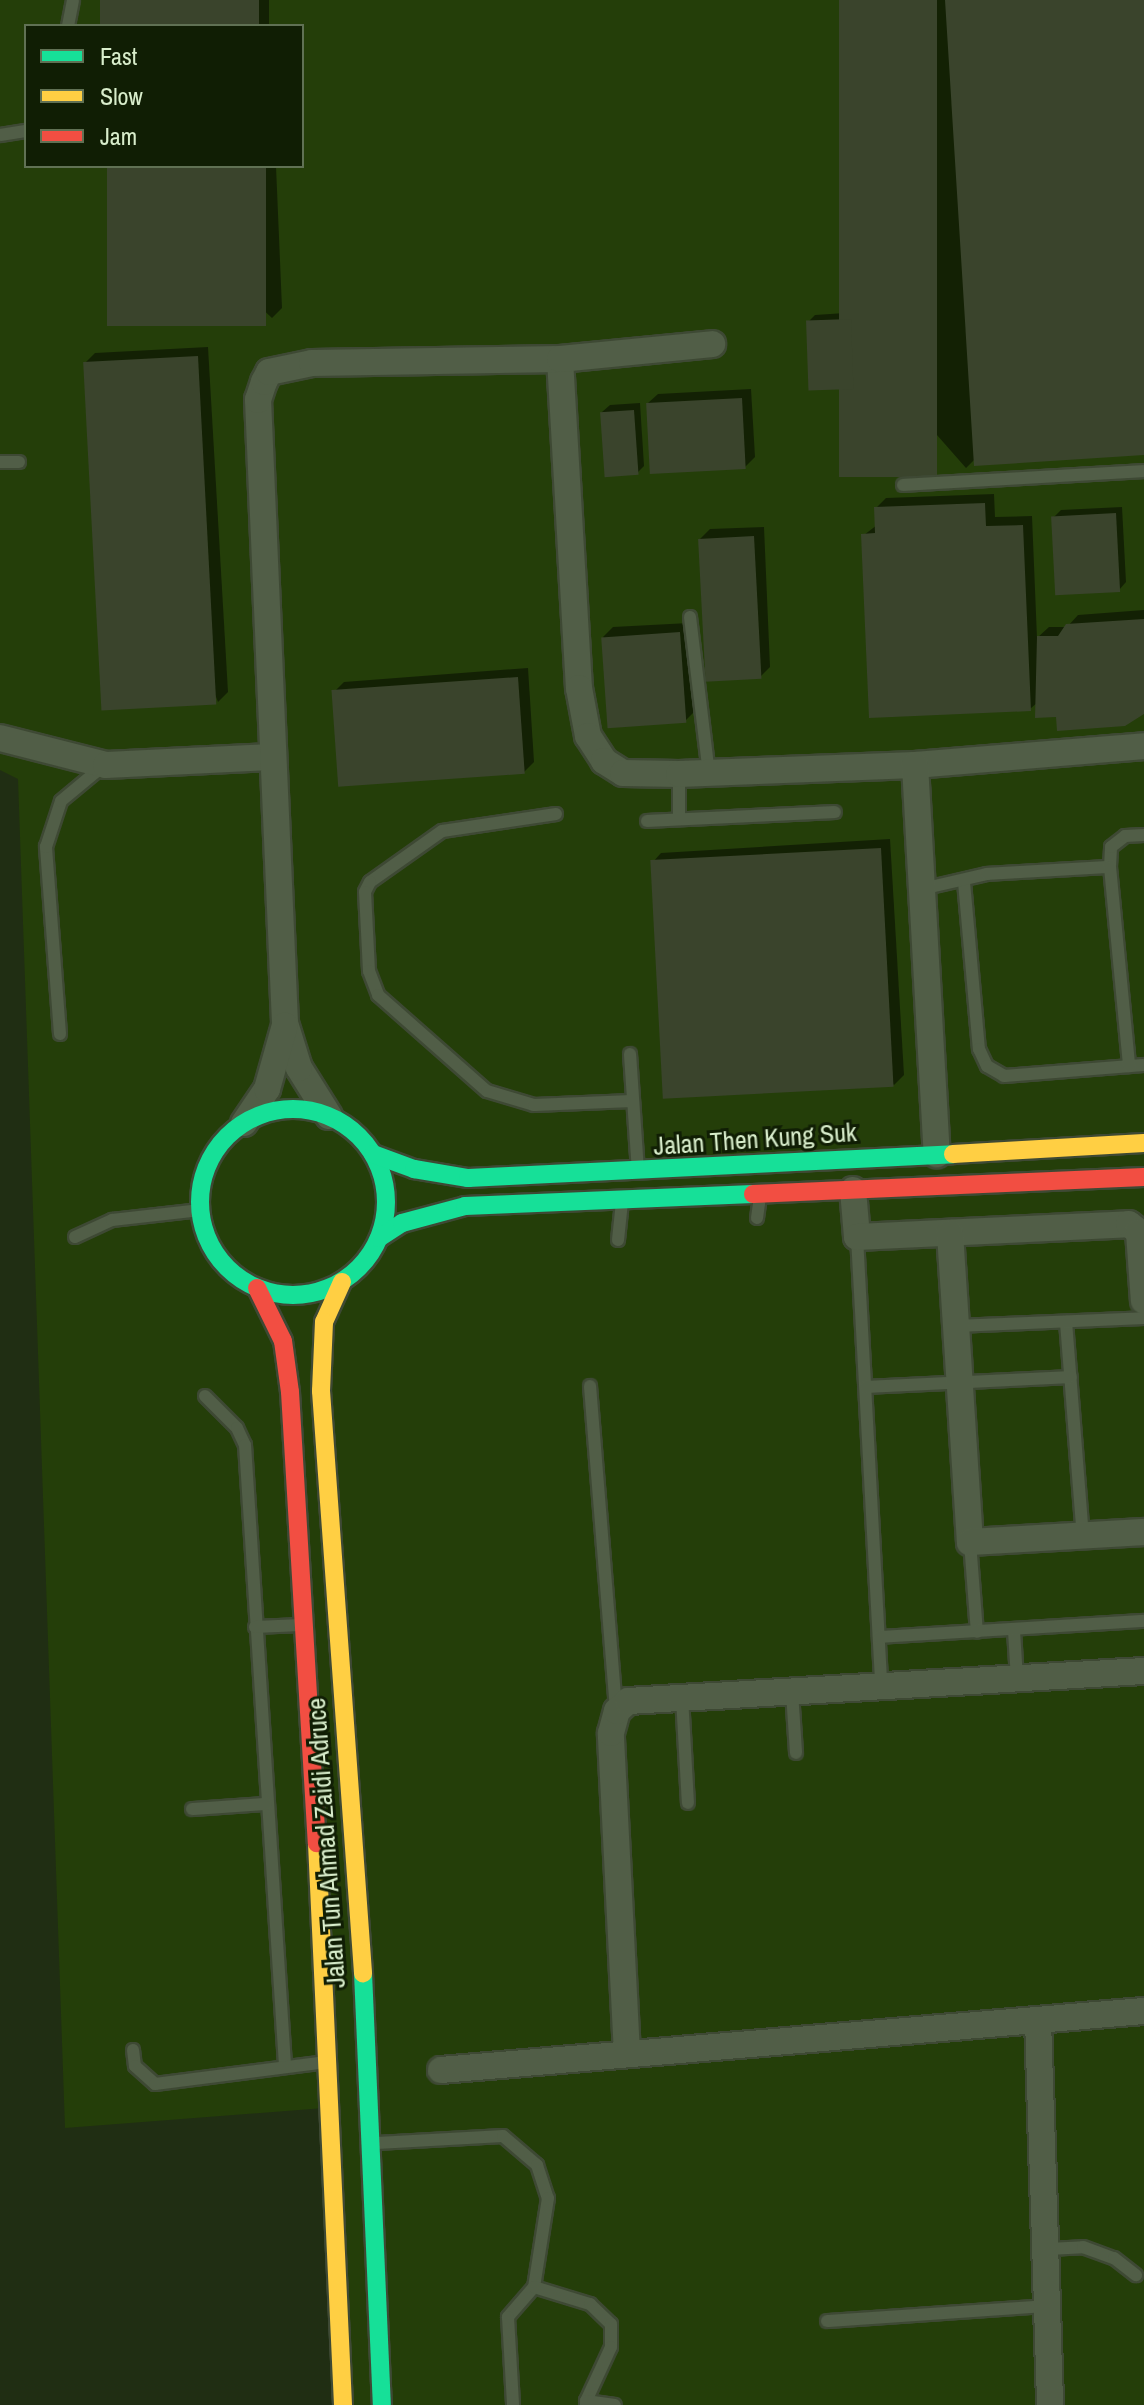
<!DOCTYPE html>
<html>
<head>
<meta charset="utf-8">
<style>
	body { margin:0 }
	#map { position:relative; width:1144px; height:2405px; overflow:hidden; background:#202e13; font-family:"Archivo Narrow",sans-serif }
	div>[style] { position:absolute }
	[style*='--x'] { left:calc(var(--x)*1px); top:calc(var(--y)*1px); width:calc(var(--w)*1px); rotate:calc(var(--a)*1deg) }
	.built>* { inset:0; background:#243e09 }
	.shadow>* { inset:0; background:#0007; transform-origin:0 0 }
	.building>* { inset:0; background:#3a442c; transform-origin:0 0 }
	.roads { filter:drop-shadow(2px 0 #3e4934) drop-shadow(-2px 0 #3e4934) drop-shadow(0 2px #3e4934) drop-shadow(0 -2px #3e4934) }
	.lane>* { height:12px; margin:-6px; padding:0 6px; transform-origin:6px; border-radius:6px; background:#515e47 }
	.street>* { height:26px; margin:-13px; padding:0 13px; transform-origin:13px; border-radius:13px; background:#515e47 }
	.fast>* { height:18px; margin:-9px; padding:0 9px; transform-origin:9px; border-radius:9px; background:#16e098 }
	.fast>.ring { margin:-9px; padding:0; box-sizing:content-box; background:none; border:18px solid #16e098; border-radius:50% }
	.slow>* { height:18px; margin:-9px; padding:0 9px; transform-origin:9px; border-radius:9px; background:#ffcf43 }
	.jam>* { height:18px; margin:-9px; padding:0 9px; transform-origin:9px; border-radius:9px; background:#f24e42 }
	span { translate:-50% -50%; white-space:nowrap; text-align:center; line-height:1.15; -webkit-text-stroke:6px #101e04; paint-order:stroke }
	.street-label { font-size:26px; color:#d8edcb }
	.legend { position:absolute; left:24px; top:24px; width:280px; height:144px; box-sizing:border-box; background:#101e04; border:2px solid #607154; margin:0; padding:10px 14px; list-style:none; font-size:24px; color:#d8edcb }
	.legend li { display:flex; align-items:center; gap:16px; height:40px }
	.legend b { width:40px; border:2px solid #607154 }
</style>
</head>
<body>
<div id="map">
	<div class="built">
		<i style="clip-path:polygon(evenodd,0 0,1144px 0,1144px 2405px,344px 2405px,337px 2107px,65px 2128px,18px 779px,0 770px,0 0,26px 26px,302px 26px,302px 166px,26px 166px,26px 26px)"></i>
	</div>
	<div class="shadow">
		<i style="left:102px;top:0;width:167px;height:26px"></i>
		<i style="clip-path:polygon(841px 0,1144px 0,1144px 453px,975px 459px,966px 468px,863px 351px,860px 379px,853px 387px,808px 322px,815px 315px,860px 312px)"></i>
		<i style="clip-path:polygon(109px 166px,276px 166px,282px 308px,272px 318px)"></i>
		<i style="clip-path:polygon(208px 347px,228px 692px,218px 702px,85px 363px,95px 353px)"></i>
		<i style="clip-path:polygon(751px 389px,755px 457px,745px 467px,648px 403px,658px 394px)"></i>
		<i style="clip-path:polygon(640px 403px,644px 466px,637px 473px,602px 412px,610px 405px)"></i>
		<i style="clip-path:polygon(994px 494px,995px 517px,1032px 516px,1037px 638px,1049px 627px,1067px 627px,1078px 615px,1144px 610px,1144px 710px,1058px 714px,1038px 702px,1030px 709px,864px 535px,877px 525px,876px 508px,886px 498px)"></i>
		<i style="clip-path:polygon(1122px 507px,1126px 582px,1119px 590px,1053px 518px,1061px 510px)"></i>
		<i style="clip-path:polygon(764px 527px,770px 667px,760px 677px,700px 539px,710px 529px)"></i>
		<i style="clip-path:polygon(689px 623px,695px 711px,685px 721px,603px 637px,613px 627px)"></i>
		<i style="clip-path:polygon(528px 668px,534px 762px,524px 772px,334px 692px,344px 682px)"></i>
		<i style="clip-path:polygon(890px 839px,904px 1075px,894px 1085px,652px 863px,661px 853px)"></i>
	</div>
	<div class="building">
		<i style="left:100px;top:0;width:159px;height:26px"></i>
		<i style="left:839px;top:0;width:98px;height:477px"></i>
		<i style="clip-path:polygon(945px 0,1144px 0,1144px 455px,974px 466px)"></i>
		<i style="left:107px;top:166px;width:159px;height:160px"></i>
		<i style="left:851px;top:319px;width:70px;height:45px;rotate:88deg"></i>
		<i style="left:198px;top:356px;width:349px;height:115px;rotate:87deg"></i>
		<i style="left:742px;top:398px;width:71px;height:96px;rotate:87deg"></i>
		<i style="left:634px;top:410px;width:65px;height:34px;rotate:86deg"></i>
		<i style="clip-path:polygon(985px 503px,986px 526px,1023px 525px,1031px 711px,869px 718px,861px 534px,875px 533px,874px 507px)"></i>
		<i style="left:1116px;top:513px;width:79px;height:65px;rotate:87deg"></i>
		<i style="left:754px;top:536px;width:143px;height:56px;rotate:87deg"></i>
		<i style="clip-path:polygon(1144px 619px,1144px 714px,1125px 726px,1057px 731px,1056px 717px,1035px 718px,1037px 636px,1058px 636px,1066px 624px)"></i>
		<i style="left:680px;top:632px;width:91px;height:79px;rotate:86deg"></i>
		<i style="left:518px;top:677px;width:97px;height:187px;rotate:86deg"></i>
		<i style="left:881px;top:848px;width:239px;height:231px;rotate:87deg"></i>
	</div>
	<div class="roads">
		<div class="lane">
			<i style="--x:68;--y:26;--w:26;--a:-79"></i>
			<i style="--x:0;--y:135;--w:26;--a:-9"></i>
			<i style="--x:0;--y:462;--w:19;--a:0"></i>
			<i style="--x:903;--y:485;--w:241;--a:-3.3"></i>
			<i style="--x:690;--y:617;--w:157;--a:83.1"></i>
			<i style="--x:556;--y:814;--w:115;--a:171.5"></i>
			<i style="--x:442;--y:831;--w:88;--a:144.7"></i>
			<i style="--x:370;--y:882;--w:11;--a:117"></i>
			<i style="--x:365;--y:892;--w:79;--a:87.1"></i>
			<i style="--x:369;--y:971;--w:26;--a:69"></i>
			<i style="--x:378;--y:995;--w:145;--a:41.4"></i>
			<i style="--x:487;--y:1091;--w:49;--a:16.6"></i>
			<i style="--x:534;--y:1105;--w:98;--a:-2.3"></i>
			<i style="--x:679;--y:817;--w:43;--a:-90"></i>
			<i style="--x:647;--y:821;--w:188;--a:-2.7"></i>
			<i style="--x:1110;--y:867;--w:20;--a:-87"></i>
			<i style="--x:1111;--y:847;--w:18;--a:-38"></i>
			<i style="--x:1125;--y:836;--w:19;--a:-3"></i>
			<i style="--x:964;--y:882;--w:168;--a:84.9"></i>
			<i style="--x:979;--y:1049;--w:19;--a:65"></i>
			<i style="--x:987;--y:1066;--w:20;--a:30"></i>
			<i style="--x:1004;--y:1076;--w:140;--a:-4.5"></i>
			<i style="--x:926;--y:888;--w:63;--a:-12.9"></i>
			<i style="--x:987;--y:874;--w:123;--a:-3.3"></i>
			<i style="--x:1110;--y:867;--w:200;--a:84.5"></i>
			<i style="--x:60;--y:1034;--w:188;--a:-94.3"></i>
			<i style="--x:46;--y:847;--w:48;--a:-71.9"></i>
			<i style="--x:61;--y:801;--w:55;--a:-39.8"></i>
			<i style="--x:630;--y:1054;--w:116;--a:86.1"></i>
			<i style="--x:757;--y:1218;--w:21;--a:-82"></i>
			<i style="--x:75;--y:1237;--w:41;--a:-24.7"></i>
			<i style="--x:112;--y:1220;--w:89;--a:-6.5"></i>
			<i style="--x:857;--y:1237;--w:451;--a:86.9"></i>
			<i style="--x:618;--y:1240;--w:36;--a:-84"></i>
			<i style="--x:1066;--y:1322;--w:215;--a:85.5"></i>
			<i style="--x:956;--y:1326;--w:188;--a:-2.4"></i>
			<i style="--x:590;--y:1386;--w:323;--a:85.4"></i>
			<i style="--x:866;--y:1387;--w:205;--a:-2.8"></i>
			<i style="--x:205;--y:1396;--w:45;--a:45"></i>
			<i style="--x:237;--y:1428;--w:19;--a:65"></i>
			<i style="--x:245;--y:1445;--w:622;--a:86.31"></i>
			<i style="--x:970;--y:1542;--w:90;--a:85.6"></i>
			<i style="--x:255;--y:1627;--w:46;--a:-2.5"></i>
			<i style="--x:1014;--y:1631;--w:48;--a:86.4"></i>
			<i style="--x:879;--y:1637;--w:265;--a:-3.5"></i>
			<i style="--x:792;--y:1692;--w:61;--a:86.2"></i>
			<i style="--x:682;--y:1697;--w:106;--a:86.8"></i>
			<i style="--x:192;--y:1809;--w:74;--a:-3.9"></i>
			<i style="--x:133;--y:2050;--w:16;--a:83"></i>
			<i style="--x:135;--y:2066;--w:27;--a:42"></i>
			<i style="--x:155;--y:2084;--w:173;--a:-7.3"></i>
			<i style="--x:377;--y:2143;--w:126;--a:-3.2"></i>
			<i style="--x:503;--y:2136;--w:45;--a:40.5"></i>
			<i style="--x:537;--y:2165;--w:35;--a:72"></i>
			<i style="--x:548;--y:2198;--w:90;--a:98.9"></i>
			<i style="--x:534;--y:2287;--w:40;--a:131"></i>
			<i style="--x:508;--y:2317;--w:88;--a:86.7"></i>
			<i style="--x:1048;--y:2249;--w:35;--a:-3"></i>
			<i style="--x:1083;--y:2247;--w:33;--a:20"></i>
			<i style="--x:1114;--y:2258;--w:28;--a:38"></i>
			<i style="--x:534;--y:2287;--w:59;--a:16.9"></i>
			<i style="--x:590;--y:2304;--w:29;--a:44"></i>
			<i style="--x:611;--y:2324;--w:23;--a:90"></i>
			<i style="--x:611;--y:2347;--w:60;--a:114.8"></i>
			<i style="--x:827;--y:2321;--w:220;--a:-3.9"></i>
			<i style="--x:586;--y:2405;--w:4;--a:-90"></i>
			<i style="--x:586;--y:2401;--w:29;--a:8"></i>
		</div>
		<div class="street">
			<i style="--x:560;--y:359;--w:330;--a:86.7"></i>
			<i style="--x:579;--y:688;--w:49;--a:79.4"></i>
			<i style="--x:588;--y:736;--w:30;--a:57"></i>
			<i style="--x:604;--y:761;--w:22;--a:32"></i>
			<i style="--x:623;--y:773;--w:56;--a:1"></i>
			<i style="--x:679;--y:774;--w:236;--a:-2.2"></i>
			<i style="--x:915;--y:765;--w:230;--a:-4.7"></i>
			<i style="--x:0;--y:738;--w:109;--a:14.3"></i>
			<i style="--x:106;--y:765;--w:165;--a:-2.8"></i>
			<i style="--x:915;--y:765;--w:390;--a:86.8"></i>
			<i style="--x:329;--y:1116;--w:57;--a:-122"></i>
			<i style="--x:299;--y:1068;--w:47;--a:-107.3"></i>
			<i style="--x:285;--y:1023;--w:624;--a:-92.48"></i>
			<i style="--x:258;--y:400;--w:19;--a:-72"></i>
			<i style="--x:264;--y:382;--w:11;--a:-63"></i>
			<i style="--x:269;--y:372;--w:44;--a:-11.8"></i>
			<i style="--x:312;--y:363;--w:248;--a:-0.9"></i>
			<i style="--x:560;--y:359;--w:153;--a:-5.6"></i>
			<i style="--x:244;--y:1123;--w:41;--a:-55.9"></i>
			<i style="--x:267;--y:1089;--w:66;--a:-74.3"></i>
			<i style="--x:853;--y:1190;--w:47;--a:85.1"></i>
			<i style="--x:857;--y:1237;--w:272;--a:-2.7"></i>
			<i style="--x:1129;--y:1224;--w:13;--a:39"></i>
			<i style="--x:1139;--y:1232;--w:69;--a:85.9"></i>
			<i style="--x:950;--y:1233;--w:310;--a:86.3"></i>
			<i style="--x:970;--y:1542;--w:174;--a:-3.3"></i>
			<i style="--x:1038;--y:2020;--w:385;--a:88.2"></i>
			<i style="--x:627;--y:2054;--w:321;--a:-92.9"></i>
			<i style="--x:611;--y:1733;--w:23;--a:-75"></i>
			<i style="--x:617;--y:1711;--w:15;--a:-42"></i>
			<i style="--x:628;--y:1701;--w:517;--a:-3.33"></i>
			<i style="--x:441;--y:2070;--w:705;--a:-4.8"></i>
		</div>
		<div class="fast">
			<i class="ring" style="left:200px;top:1109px;width:168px;height:168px"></i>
			<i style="--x:373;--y:1154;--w:44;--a:20.1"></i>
			<i style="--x:414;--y:1169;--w:55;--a:9.5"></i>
			<i style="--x:468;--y:1178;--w:486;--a:-2.8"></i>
			<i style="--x:379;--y:1238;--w:27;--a:-33"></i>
			<i style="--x:402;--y:1223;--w:65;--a:-15.1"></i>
			<i style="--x:465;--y:1206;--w:288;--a:-2.4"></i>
			<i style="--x:363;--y:1973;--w:432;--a:87.5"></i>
		</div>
		<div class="slow">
			<i style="--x:953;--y:1154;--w:191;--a:-3.3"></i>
			<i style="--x:342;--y:1282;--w:44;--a:114.2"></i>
			<i style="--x:324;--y:1322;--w:69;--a:92.5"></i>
			<i style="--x:321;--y:1391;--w:584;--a:85.87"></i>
			<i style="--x:317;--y:1843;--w:563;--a:87.35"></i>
		</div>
		<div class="jam">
			<i style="--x:753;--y:1194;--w:391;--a:-2.5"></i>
			<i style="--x:257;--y:1288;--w:59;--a:63.9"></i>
			<i style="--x:283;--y:1341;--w:51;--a:82.2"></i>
			<i style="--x:290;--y:1392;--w:452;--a:86.6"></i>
		</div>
	</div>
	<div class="street-label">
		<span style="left:755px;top:1139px;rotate:-4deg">Jalan Then Kung Suk</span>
		<span style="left:326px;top:1843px;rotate:-94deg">Jalan Tun Ahmad Zaidi Adruce</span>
	</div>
	<ul class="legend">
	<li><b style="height:10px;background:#16e098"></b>Fast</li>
	<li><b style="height:10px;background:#ffcf43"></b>Slow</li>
	<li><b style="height:10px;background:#f24e42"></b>Jam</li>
	</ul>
</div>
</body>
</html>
